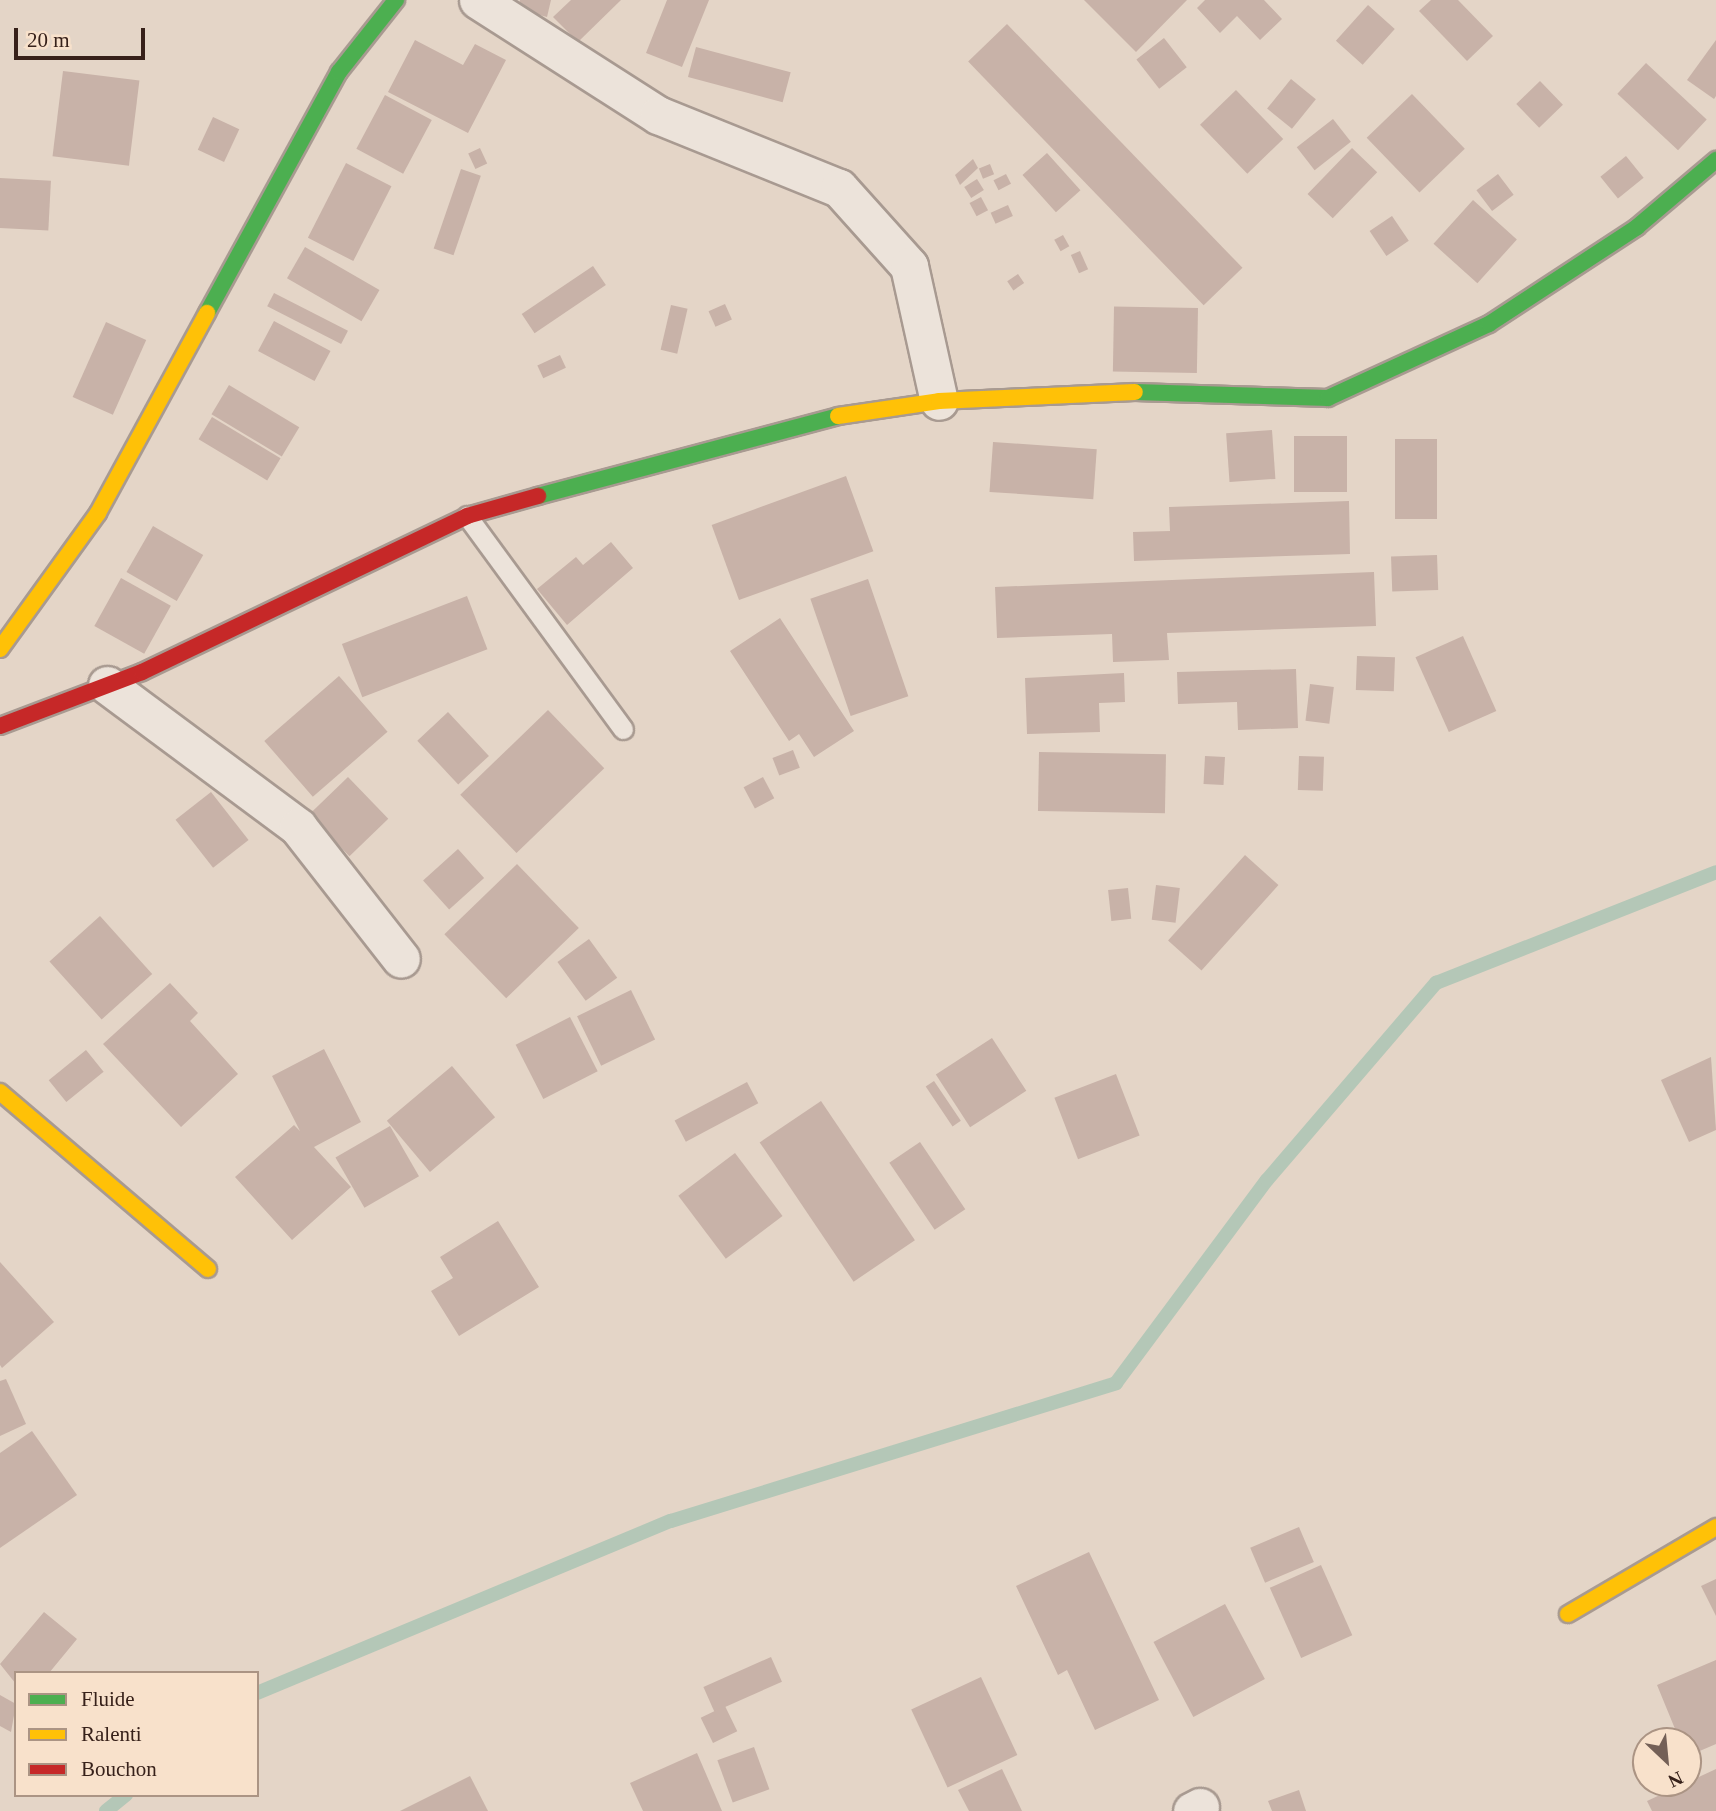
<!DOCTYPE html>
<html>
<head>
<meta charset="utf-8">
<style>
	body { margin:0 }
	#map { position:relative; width:1716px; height:1811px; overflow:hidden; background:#e4d5c7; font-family:"Times New Roman",serif }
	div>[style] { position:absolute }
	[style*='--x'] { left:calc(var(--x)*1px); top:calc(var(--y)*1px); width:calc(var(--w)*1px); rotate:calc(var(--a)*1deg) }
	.stream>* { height:14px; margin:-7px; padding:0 7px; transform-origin:7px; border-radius:7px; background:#b4c7b7 }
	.building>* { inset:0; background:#c8b2a8; transform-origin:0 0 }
	.roads { filter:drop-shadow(2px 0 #a89a91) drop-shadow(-2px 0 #a89a91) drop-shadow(0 2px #a89a91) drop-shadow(0 -2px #a89a91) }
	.lane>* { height:19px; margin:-9.5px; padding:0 9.5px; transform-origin:9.5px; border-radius:9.5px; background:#ece3da }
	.street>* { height:37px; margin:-18.5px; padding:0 18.5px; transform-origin:18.5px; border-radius:18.5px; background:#ece3da }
	.fast>* { height:16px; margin:-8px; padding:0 8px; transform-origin:8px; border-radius:8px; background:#4caf50 }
	.slow>* { height:16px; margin:-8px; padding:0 8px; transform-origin:8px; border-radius:8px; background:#ffc107 }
	.jam>* { height:16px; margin:-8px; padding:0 8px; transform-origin:8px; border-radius:8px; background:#c62828 }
	span { translate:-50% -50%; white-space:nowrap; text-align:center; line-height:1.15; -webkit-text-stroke:6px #f8e1cb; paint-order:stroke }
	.legend { position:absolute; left:14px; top:1671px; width:245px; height:126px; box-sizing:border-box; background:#f8e1cb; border:2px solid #ab9484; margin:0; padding:9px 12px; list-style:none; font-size:21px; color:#37211a }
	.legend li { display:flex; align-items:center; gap:14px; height:35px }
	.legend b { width:35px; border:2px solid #ab9484 }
	.north { position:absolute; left:1632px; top:1727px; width:70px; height:70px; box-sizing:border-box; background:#f8e1cb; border:2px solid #ab9484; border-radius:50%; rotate:154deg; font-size:19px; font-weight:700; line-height:28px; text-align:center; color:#37211a }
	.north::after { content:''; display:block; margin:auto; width:24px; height:32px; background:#746057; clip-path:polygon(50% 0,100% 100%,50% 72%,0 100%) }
	.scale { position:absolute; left:14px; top:28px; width:131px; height:32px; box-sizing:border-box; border:4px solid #37211a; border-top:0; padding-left:9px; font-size:21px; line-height:24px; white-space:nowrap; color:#37211a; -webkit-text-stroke:5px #f8e1cb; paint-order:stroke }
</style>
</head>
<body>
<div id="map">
	<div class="stream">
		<i style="--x:257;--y:1693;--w:448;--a:-22.6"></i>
		<i style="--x:671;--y:1521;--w:466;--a:-17.2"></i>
		<i style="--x:1116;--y:1383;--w:253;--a:-53.4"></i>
		<i style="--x:1267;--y:1180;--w:260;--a:-49.4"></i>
		<i style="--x:1436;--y:983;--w:301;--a:-21.6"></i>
		<i style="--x:106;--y:1811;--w:26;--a:-39"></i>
	</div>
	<div class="building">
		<i style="clip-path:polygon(520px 0,551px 0,547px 17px,518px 9px)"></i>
		<i style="clip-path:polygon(571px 0,621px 0,578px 42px,553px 17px)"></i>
		<i style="clip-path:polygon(667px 0,709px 0,682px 67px,646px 53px)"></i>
		<i style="clip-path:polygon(1084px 0,1187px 0,1136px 52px)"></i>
		<i style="clip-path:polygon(1205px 0,1264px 0,1282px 19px,1260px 40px,1237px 16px,1220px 33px,1197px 8px)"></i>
		<i style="clip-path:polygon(1431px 0,1458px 0,1493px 36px,1467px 61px,1419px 11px)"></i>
		<i style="left:1368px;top:5px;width:36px;height:48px;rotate:42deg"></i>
		<i style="left:1007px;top:24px;width:339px;height:54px;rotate:46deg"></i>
		<i style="left:1164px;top:38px;width:37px;height:35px;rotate:52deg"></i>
		<i style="clip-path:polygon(415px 40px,463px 65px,475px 44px,506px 60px,468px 133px,388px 92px)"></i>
		<i style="clip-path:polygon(1716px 40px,1716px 96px,1714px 99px,1687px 80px)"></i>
		<i style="left:696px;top:47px;width:98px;height:31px;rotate:15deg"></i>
		<i style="left:1646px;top:63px;width:83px;height:42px;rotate:43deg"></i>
		<i style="left:63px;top:71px;width:77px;height:86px;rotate:7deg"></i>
		<i style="left:1291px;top:79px;width:32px;height:38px;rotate:39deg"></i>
		<i style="left:1540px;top:81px;width:33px;height:33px;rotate:46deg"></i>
		<i style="left:1236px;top:90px;width:68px;height:50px;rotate:46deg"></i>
		<i style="left:1412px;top:94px;width:76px;height:63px;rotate:46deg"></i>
		<i style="left:385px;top:95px;width:53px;height:61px;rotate:28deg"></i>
		<i style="left:213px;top:117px;width:29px;height:36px;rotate:25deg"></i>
		<i style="left:1333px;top:119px;width:29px;height:46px;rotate:52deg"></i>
		<i style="left:480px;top:148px;width:17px;height:13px;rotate:65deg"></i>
		<i style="left:1352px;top:148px;width:35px;height:64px;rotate:44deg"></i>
		<i style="left:1047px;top:153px;width:50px;height:33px;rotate:48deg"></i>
		<i style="left:1626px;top:156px;width:28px;height:33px;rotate:51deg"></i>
		<i style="clip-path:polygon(973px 159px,978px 168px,960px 185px,955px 175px)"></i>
		<i style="left:346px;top:163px;width:51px;height:84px;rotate:27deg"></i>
		<i style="left:990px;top:164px;width:11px;height:12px;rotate:68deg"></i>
		<i style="left:461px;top:169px;width:21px;height:84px;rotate:19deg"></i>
		<i style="left:1006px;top:174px;width:11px;height:14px;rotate:63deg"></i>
		<i style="left:1498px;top:174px;width:26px;height:27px;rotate:53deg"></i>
		<i style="left:0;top:178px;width:51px;height:50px;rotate:3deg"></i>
		<i style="left:977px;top:179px;width:13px;height:15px;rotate:58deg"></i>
		<i style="left:981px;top:197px;width:15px;height:13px;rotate:62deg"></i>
		<i style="left:1473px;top:200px;width:59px;height:59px;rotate:42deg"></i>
		<i style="left:1008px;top:205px;width:12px;height:19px;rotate:66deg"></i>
		<i style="left:1392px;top:216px;width:30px;height:27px;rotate:56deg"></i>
		<i style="left:1063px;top:235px;width:13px;height:10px;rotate:61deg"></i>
		<i style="left:305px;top:247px;width:86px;height:36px;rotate:30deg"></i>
		<i style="left:1080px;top:251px;width:20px;height:10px;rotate:66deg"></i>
		<i style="left:593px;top:266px;width:23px;height:86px;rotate:56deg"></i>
		<i style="left:1018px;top:274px;width:11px;height:13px;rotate:56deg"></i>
		<i style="left:274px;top:293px;width:83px;height:15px;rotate:27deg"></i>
		<i style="left:725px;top:304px;width:17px;height:18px;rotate:66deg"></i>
		<i style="left:671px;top:305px;width:17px;height:46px;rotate:13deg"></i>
		<i style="left:1198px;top:308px;width:65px;height:84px;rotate:91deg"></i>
		<i style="left:274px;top:321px;width:64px;height:34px;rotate:28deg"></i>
		<i style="left:106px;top:322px;width:44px;height:82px;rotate:24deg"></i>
		<i style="left:560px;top:355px;width:14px;height:25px;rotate:65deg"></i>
		<i style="left:229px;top:385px;width:82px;height:34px;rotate:31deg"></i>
		<i style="left:212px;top:417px;width:80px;height:26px;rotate:31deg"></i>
		<i style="left:1272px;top:430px;width:49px;height:46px;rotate:86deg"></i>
		<i style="left:1347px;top:436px;width:56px;height:53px;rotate:90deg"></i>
		<i style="left:1395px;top:439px;width:42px;height:80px"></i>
		<i style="left:993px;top:442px;width:104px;height:50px;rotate:4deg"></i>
		<i style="left:846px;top:476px;width:80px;height:143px;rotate:70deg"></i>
		<i style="clip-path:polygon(1349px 501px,1350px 554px,1134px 561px,1133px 532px,1170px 531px,1169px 507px)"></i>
		<i style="left:153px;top:526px;width:58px;height:53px;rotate:30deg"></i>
		<i style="clip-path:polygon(611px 542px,633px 568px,567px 625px,537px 589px,576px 557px,583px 565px)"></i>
		<i style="left:1437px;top:555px;width:35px;height:46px;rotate:88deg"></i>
		<i style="clip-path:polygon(1374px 572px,1376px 626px,1167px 633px,1169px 660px,1113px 662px,1112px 634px,997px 638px,995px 587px)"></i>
		<i style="left:121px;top:578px;width:57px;height:55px;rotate:29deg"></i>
		<i style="left:868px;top:579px;width:124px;height:61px;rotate:71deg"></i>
		<i style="left:467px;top:596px;width:57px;height:134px;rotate:69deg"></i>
		<i style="clip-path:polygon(780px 618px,854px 731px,814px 757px,799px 734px,789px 741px,730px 651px)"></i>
		<i style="left:1463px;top:636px;width:82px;height:52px;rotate:66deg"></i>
		<i style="left:1357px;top:656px;width:38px;height:34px;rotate:2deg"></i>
		<i style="clip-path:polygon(1296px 669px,1298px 728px,1238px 730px,1237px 702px,1178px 704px,1177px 672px)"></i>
		<i style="clip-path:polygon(1124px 673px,1125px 702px,1099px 703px,1100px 732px,1027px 734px,1025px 678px)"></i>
		<i style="left:339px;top:676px;width:74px;height:99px;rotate:49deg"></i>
		<i style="left:1310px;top:684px;width:24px;height:37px;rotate:7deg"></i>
		<i style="left:548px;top:710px;width:81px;height:122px;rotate:46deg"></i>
		<i style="left:448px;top:712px;width:60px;height:42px;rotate:47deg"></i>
		<i style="left:793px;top:750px;width:19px;height:22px;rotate:69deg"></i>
		<i style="left:1039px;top:752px;width:127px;height:59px;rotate:1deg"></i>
		<i style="left:1205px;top:756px;width:20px;height:28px;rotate:3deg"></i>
		<i style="left:1299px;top:756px;width:25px;height:34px;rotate:2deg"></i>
		<i style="left:348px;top:777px;width:58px;height:54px;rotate:46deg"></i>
		<i style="left:763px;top:777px;width:24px;height:22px;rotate:62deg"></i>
		<i style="left:211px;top:792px;width:61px;height:45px;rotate:52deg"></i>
		<i style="left:458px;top:849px;width:39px;height:47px;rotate:48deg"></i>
		<i style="left:1245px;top:855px;width:45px;height:115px;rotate:42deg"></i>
		<i style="left:517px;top:864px;width:89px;height:101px;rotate:46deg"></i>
		<i style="left:1156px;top:885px;width:24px;height:35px;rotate:7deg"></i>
		<i style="left:1128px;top:888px;width:31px;height:20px;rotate:84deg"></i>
		<i style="left:100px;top:916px;width:78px;height:68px;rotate:48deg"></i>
		<i style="left:589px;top:939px;width:48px;height:39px;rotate:54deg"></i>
		<i style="clip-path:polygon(170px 983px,198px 1013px,190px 1021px,238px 1074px,181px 1127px,103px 1044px)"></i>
		<i style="left:631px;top:990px;width:55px;height:60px;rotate:64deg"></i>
		<i style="left:570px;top:1017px;width:61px;height:61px;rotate:63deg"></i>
		<i style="left:992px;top:1038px;width:63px;height:67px;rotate:57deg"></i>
		<i style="clip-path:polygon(324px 1049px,361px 1122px,314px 1147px,351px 1187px,292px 1240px,235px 1177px,294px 1125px,300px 1131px,272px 1076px)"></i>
		<i style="left:86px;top:1050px;width:28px;height:48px;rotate:51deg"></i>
		<i style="clip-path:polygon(1711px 1057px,1716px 1130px,1689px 1142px,1661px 1080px)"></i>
		<i style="left:452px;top:1066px;width:67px;height:85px;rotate:50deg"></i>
		<i style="left:1116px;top:1074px;width:66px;height:66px;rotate:69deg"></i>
		<i style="left:934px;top:1081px;width:48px;height:10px;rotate:56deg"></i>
		<i style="left:747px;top:1082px;width:24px;height:82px;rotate:62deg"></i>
		<i style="left:821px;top:1101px;width:168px;height:74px;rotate:56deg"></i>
		<i style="left:390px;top:1126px;width:58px;height:63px;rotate:60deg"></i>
		<i style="left:920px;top:1142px;width:81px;height:37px;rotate:56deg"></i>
		<i style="left:735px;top:1153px;width:79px;height:71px;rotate:53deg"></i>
		<i style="clip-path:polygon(498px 1221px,539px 1287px,459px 1336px,431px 1291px,453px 1278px,440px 1257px)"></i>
		<i style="clip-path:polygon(0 1262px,54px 1322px,2px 1368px,0 1365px)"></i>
		<i style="clip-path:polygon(6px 1379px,26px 1424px,0 1436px,0 1381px)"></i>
		<i style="clip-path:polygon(32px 1431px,77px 1495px,0 1548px,0 1453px)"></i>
		<i style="left:1299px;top:1527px;width:38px;height:53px;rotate:67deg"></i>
		<i style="clip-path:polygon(1089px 1552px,1159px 1700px,1095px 1730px,1067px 1670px,1058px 1675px,1016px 1586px)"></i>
		<i style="left:1321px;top:1565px;width:77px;height:56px;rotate:66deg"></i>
		<i style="clip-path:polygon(1716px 1579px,1716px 1616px,1701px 1586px)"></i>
		<i style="left:1225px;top:1604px;width:85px;height:81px;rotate:62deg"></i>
		<i style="clip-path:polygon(44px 1612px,77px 1639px,49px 1673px,16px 1673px,16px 1684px,0 1664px)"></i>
		<i style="left:771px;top:1657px;width:27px;height:74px;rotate:66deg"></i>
		<i style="clip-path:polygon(1716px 1660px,1716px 1744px,1688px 1756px,1688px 1741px,1680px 1741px,1657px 1685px)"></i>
		<i style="left:981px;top:1677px;width:86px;height:77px;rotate:65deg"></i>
		<i style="clip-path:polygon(0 1695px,16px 1704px,11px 1732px,0 1726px)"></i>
		<i style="left:725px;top:1706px;width:28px;height:27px;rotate:64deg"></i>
		<i style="left:754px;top:1747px;width:45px;height:39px;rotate:70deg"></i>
		<i style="clip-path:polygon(697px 1753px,722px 1811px,643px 1811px,630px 1783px)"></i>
		<i style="clip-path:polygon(1002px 1769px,1022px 1811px,969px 1811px,958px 1790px)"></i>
		<i style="clip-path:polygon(1716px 1769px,1716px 1811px,1652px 1811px,1647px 1801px)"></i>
		<i style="clip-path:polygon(470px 1776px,488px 1811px,400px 1811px)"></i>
		<i style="clip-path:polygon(1299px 1790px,1306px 1811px,1272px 1811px,1268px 1801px)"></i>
	</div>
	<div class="roads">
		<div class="lane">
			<i style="--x:467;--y:516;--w:264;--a:53.8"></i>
		</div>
		<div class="street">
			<i style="--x:478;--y:0;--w:214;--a:32.6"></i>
			<i style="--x:658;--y:115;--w:195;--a:22"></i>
			<i style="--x:839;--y:188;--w:105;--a:48.1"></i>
			<i style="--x:909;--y:266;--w:138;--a:77.5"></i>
			<i style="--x:107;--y:685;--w:238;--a:36.6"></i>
			<i style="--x:298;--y:827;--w:167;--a:52"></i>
			<i style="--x:1192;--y:1811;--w:9;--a:-27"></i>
		</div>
		<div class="fast">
			<i style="--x:207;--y:313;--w:275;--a:-61.3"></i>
			<i style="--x:339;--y:72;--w:92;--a:-51.6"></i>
			<i style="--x:1135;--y:392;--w:193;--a:1.8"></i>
			<i style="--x:1328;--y:398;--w:177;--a:-24.7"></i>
			<i style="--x:1489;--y:324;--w:177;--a:-33.2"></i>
			<i style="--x:1637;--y:227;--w:104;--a:-40.3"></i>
			<i style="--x:538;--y:496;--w:310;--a:-14.9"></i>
		</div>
		<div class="slow">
			<i style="--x:838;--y:416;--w:102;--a:-8.4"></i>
			<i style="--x:939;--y:401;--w:196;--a:-2.6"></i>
			<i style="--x:0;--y:649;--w:168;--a:-54.2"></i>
			<i style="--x:98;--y:513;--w:228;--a:-61.4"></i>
			<i style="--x:0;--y:1092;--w:273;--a:40.4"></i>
			<i style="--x:1568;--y:1614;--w:172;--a:-30.4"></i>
		</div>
		<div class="jam">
			<i style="--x:0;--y:726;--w:152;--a:-20.8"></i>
			<i style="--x:142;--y:672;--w:361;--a:-25.6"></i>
			<i style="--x:467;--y:516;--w:74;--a:-15.7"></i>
		</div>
	</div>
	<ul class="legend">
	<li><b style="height:9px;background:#4caf50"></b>Fluide</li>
	<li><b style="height:9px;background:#ffc107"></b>Ralenti</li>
	<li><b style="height:9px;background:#c62828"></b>Bouchon</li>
	</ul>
	<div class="north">N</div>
	<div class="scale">20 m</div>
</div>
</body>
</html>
